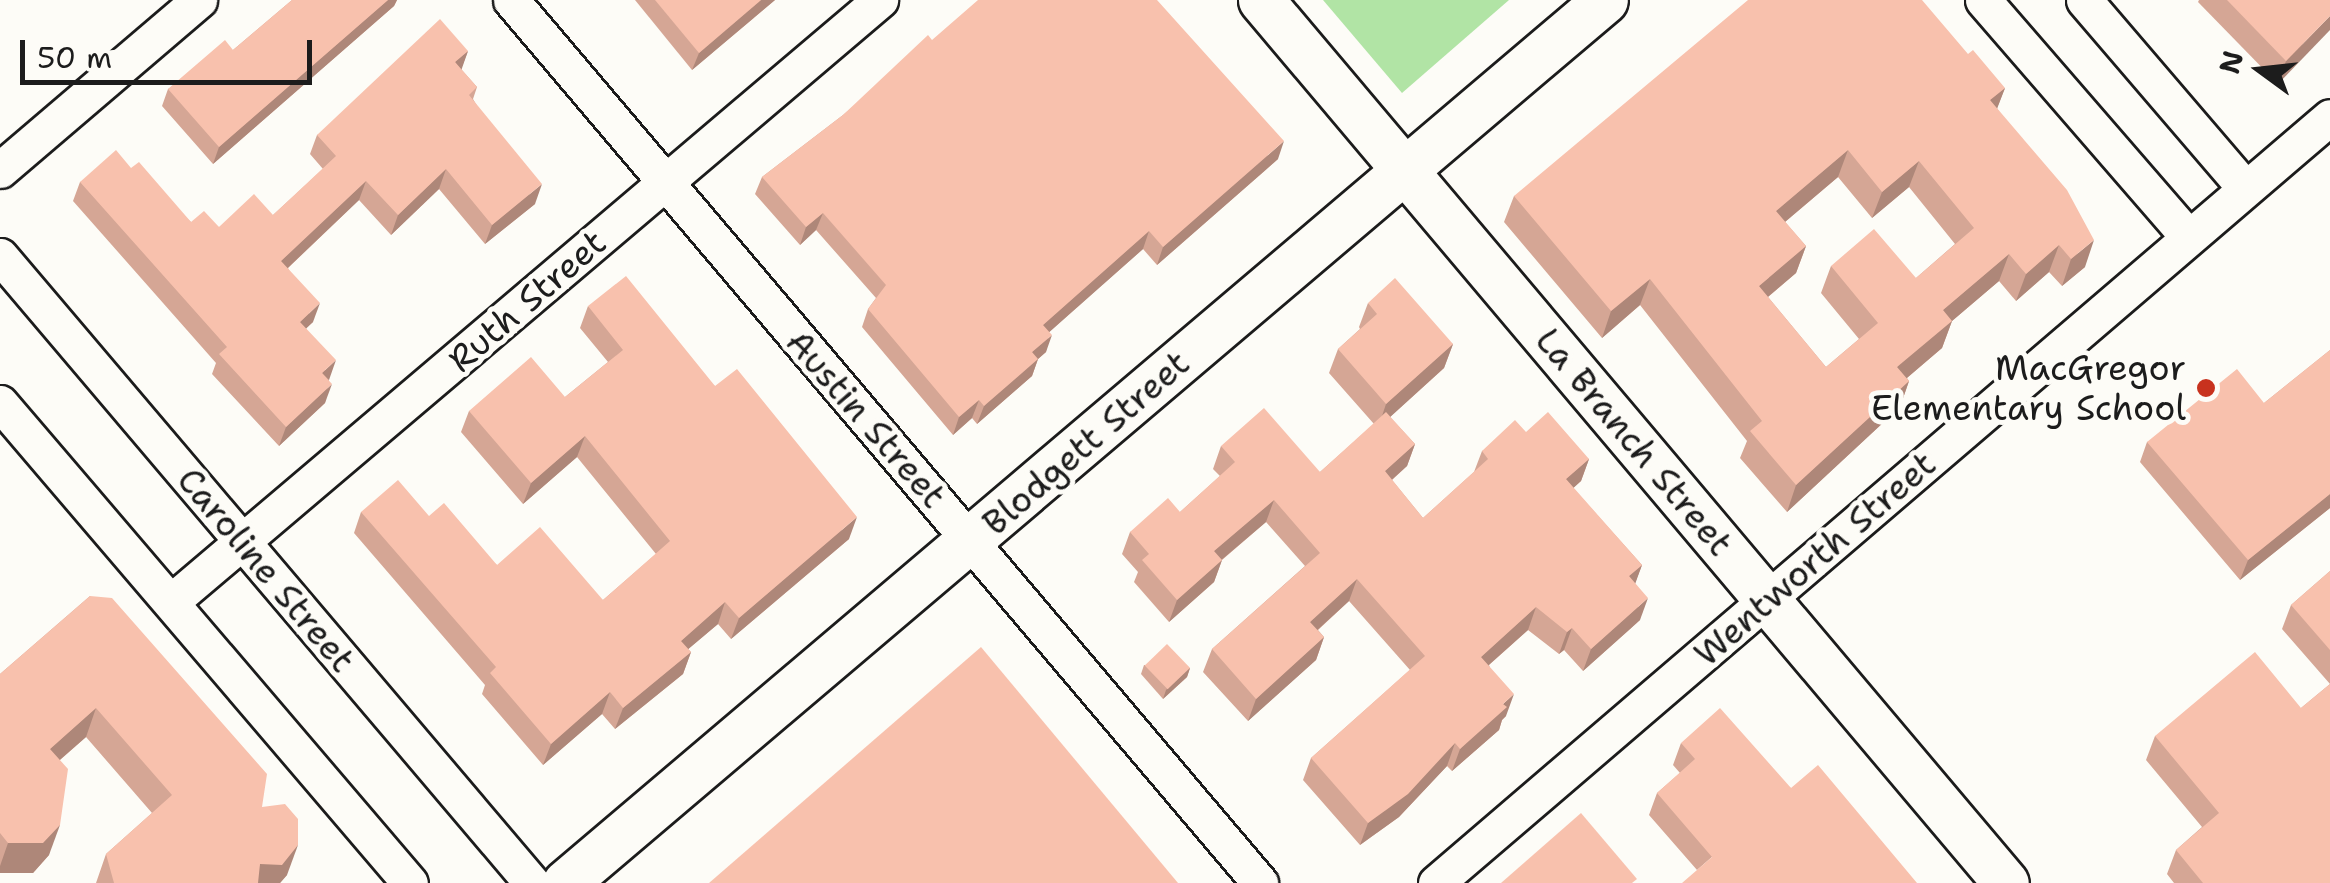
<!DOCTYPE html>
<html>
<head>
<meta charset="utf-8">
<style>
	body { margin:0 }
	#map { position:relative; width:2330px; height:883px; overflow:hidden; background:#fdfcf7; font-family:"Shantell Sans",sans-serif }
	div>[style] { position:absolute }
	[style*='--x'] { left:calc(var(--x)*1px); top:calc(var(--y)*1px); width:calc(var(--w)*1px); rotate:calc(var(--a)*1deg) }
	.green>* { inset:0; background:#b1e4a5 }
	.roads { filter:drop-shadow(2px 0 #1c1c1c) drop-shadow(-2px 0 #1c1c1c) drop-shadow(0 2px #1c1c1c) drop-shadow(0 -2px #1c1c1c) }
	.minor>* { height:35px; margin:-17.5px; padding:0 17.5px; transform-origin:17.5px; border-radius:17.5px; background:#fdfcf7 }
	.tertiary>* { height:45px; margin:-22.5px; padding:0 22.5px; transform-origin:22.5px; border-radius:22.5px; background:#fdfcf7 }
	.wall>* { inset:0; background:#d5a695 }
	.shaded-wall>* { inset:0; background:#ae8779 }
	.building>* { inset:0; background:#f8c1ad; transform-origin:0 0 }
	.dots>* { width:28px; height:28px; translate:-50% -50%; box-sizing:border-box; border:5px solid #fdfcf7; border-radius:50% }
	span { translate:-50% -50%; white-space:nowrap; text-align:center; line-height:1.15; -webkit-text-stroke:10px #fdfcf7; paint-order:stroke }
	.street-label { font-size:35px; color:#1c1c1c }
	.poi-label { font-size:35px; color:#1c1c1c }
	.right { translate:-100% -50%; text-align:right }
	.north { position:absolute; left:2210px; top:20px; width:100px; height:100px; -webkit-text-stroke:8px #fdfcf7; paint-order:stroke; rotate:285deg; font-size:28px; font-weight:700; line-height:40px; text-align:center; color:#1c1c1c }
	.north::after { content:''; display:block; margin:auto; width:35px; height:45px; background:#1c1c1c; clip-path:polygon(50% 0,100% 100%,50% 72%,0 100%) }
	.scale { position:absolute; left:20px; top:40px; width:292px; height:45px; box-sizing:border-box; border:5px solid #1c1c1c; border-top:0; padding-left:12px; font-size:30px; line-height:35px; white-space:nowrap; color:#1c1c1c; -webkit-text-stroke:8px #fdfcf7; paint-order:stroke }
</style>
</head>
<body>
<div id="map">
	<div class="green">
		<i style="clip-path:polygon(1323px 0,1509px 0,1402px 93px)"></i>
	</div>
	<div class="roads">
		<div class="minor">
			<i style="--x:511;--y:0;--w:1158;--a:49.69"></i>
			<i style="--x:1983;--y:0;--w:313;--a:49.1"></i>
			<i style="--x:2084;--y:0;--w:248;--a:49.4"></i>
			<i style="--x:0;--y:170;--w:262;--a:-40.5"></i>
			<i style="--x:0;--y:256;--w:822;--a:49.69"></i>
			<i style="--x:0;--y:403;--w:631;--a:49.5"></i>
			<i style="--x:172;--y:601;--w:929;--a:-40.33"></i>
			<i style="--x:1436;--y:883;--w:1177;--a:-40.59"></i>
		</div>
		<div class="tertiary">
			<i style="--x:1261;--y:0;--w:1155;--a:49.85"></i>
			<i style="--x:565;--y:883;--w:1364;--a:-40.33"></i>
		</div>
	</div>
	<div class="wall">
		<i style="clip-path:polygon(292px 0,397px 0,394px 6px,213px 164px,162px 106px,168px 89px,233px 50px)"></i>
		<i style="clip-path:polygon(635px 0,775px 0,692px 70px)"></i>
		<i style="clip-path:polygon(2199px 0,2330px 0,2278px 84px,2198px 2px)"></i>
		<i style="clip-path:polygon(932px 40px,1278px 159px,1157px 265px,1143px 249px,1049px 332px,1046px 352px,1038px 359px,1032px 376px,977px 424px,972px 418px,953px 435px,862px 327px,868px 309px,876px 298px,816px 230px,800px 245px,755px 194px,762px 177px,843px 115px)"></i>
		<i style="clip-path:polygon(468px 51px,461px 69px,477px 87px,473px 99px,535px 204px,485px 244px,439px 189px,391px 235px,359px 200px,288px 268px,313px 322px,306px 328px,329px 380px,325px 403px,279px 446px,212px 374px,216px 363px,73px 201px,80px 182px,131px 168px,191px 222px,219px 227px,273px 215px,323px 169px,310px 154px,317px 135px)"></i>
		<i style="clip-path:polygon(evenodd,2005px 88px,1997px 108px,2085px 267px,2062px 286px,2049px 272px,2016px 301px,1999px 281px,1952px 321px,1942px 348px,1907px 378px,1909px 381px,1900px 407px,1787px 512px,1740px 458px,1747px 441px,1640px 305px,1602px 338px,1504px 222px,1514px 196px,2005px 88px,1838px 177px,1872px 218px,1909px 187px,1955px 244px,1916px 278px,1831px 266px,1821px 293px,1859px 339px,1826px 367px,1768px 297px,1796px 273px,1806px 246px,1785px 222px,1838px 177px)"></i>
		<i style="clip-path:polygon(1368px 303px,1453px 344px,1444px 368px,1390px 417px,1415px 444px,1407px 466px,1392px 480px,1423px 518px,1474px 472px,1482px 451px,1526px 432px,1589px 459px,1581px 481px,1573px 488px,1642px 565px,1635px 583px,1640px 620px,1583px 671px,1564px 650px,1559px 654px,1528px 630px,1489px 665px,1506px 716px,1502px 720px,1499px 730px,1452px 771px,1447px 766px,1399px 817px,1360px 845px,1303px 780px,1311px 758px,1410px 670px,1349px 601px,1318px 630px,1324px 637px,1316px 660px,1248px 721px,1203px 672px,1212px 649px,1305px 566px,1266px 522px,1222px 560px,1214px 582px,1169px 622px,1134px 582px,1138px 572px,1122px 554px,1130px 532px,1180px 512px,1220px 476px,1213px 469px,1221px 446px,1320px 472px,1374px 424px,1329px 373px,1338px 349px,1360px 329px,1359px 327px)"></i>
		<i style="clip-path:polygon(588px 306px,715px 386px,849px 539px,731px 639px,718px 624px,688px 649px,691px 652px,683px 674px,615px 729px,602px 714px,543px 765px,482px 694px,485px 685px,354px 533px,361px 512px,429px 516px,497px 565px,603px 600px,656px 554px,577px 457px,523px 504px,461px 432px,469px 411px,565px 397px,608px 362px,580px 328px)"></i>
		<i style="clip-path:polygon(2330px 350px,2330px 508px,2240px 580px,2140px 462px,2147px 442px,2264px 403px)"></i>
		<i style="clip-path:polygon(2330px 571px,2330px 883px,2174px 883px,2167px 874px,2176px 850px,2202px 827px,2146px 760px,2155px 736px,2301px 708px,2330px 684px,2282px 629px,2291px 605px)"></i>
		<i style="clip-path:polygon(90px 596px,262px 807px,287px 875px,280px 883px,96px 883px,106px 854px,152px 813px,86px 737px,60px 760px,49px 855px,33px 873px,0 873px,0 674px)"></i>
		<i style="clip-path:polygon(1144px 665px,1190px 668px,1187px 677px,1163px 699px,1141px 674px)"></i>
		<i style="clip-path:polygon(1681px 743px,1791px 788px,1697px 870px,1649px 815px,1657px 793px,1680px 773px,1673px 765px)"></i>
	</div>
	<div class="shaded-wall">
		<i style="clip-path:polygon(388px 0,397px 0,394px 6px,213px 164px,219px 147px)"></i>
		<i style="clip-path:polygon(761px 0,775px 0,692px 70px,699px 53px)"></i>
		<i style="clip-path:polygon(2330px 16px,2330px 30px,2278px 84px,2286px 61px)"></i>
		<i style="clip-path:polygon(468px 51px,461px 71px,455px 62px)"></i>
		<i style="clip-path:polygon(2005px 88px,1995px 114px,1990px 100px)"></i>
		<i style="clip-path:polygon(1284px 141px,1278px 159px,1157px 265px,1163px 247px)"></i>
		<i style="clip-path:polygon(1848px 150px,1838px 177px,1766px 238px,1776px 211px)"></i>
		<i style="clip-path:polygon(1919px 161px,1909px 187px,1872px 218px,1882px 192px)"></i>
		<i style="clip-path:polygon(446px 169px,439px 189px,391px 235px,398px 215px)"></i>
		<i style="clip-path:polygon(366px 181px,359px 200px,274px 281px,281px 261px)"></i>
		<i style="clip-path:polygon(542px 184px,535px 204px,485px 244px,492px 225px)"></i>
		<i style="clip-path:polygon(823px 213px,816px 230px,800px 245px,806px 227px)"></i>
		<i style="clip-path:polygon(1149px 231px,1143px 249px,1037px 343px,1043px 325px)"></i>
		<i style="clip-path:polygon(2094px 240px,2085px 267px,2062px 286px,2071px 259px)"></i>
		<i style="clip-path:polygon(2059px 245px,2049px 272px,2016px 301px,2026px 274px)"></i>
		<i style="clip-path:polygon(1806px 246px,1796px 273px,1749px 313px,1759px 286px)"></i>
		<i style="clip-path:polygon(2009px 254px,1999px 281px,1952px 321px,1942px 348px,1888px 394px,1897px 367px,1943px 310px)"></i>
		<i style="clip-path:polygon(1650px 279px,1640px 305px,1602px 338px,1611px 311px)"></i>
		<i style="clip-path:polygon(320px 303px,313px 322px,293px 341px,300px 322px)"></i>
		<i style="clip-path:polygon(1052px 335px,1046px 352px,1038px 359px,1032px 376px,977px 424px,984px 406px,1032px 352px)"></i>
		<i style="clip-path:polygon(1453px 344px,1444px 368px,1378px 428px,1386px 404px)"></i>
		<i style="clip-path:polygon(336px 360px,329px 380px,322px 373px)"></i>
		<i style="clip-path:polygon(1909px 381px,1900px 407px,1787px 512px,1796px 485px)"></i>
		<i style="clip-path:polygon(332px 384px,325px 403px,279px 446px,286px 427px)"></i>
		<i style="clip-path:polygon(979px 400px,972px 418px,953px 435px,959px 417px)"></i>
		<i style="clip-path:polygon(585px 436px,577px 457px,523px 504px,531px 483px)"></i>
		<i style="clip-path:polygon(1415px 444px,1407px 466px,1377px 493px,1385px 471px)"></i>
		<i style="clip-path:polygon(1589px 459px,1581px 481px,1558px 502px,1566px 479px)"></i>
		<i style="clip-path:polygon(2330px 494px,2330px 508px,2240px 580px,2248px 560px)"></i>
		<i style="clip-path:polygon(1274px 500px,1266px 522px,1206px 573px,1214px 551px)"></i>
		<i style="clip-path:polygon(857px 517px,849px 539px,731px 639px,739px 618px)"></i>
		<i style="clip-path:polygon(1222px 560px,1214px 582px,1169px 622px,1177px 600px)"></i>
		<i style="clip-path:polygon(1642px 565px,1634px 587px,1629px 576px)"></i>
		<i style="clip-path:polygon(1357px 579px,1349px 601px,1302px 644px,1310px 622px)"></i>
		<i style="clip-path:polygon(1648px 598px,1640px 620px,1583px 671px,1591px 649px)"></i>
		<i style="clip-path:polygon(725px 602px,718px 624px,673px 662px,681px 641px)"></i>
		<i style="clip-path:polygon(1536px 607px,1528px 630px,1473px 679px,1481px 657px)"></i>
		<i style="clip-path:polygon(1572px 628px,1564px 650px,1559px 654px,1567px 632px)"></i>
		<i style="clip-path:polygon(1324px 637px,1316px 660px,1248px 721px,1256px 699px)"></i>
		<i style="clip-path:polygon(691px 652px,683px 674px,615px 729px,623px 708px)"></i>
		<i style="clip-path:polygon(1190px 668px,1187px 677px,1163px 699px,1166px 690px)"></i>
		<i style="clip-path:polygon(610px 692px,602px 714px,543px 765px,551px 744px)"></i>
		<i style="clip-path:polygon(1514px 694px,1506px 716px,1502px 720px,1499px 730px,1452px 771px,1460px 749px,1503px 704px)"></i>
		<i style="clip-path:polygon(96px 708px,86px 737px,39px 778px,50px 749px)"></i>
		<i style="clip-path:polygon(1455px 743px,1447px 766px,1399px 817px,1360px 845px,1368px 823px)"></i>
		<i style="clip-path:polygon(60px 825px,49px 855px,33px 873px,0 873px,0 866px,8px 843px)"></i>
		<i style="clip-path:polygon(298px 845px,287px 875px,280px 883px,253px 883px,260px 864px)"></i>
	</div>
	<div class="building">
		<i style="clip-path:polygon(292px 0,388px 0,219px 147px,168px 89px,225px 40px,233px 50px)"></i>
		<i style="clip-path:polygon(655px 0,761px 0,699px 53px)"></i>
		<i style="clip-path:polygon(978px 0,1157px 0,1284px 141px,1163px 247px,1149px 231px,1043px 325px,1052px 335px,1032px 352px,1038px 359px,984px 406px,979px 400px,959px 417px,868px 309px,886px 285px,823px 213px,806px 227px,762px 177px,843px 115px,928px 35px,932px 40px)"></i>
		<i style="clip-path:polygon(evenodd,1748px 0,1922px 0,1968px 54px,1973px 50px,2005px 88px,1990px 100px,2067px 190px,2094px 240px,2071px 259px,2059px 245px,2026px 274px,2009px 254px,1943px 310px,1952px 321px,1897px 367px,1909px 381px,1796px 485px,1750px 431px,1762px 421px,1650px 279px,1611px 311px,1514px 196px,1748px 0,1848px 150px,1882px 192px,1919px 161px,1974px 228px,1916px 278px,1874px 229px,1831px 266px,1878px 323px,1826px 367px,1759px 286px,1806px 246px,1776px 211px,1848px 150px)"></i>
		<i style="clip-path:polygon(2227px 0,2330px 0,2330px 16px,2286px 61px)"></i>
		<i style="clip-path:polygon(440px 19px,468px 51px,455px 62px,477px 87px,469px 95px,542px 184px,492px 225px,446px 169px,398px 215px,366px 181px,281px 261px,320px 303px,300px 322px,336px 360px,322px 373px,332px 384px,286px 427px,219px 354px,227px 347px,80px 182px,116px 150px,131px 168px,139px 162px,191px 222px,204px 211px,219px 227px,254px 194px,273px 215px,336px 156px,317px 135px)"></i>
		<i style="clip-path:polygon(626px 276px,715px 386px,737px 369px,857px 517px,739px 618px,725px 602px,681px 641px,691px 652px,623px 708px,610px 692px,551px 744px,490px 673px,496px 667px,361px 512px,398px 480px,429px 516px,444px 503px,497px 565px,540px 527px,603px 600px,670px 541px,585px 436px,531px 483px,469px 411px,531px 357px,565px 397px,623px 350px,588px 306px)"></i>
		<i style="clip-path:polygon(1395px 278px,1453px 344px,1386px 404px,1338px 349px,1377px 314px,1368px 303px)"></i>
		<i style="clip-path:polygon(2330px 350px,2330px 494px,2248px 560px,2147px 442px,2237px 369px,2264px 403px)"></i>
		<i style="clip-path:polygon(1264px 408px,1320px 472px,1386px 412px,1415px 444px,1385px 471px,1423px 518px,1488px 459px,1482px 451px,1515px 420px,1526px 432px,1548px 412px,1589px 459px,1566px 479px,1642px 565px,1629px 576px,1648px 598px,1591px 649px,1572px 628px,1567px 632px,1536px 607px,1481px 657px,1514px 694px,1503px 704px,1507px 707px,1460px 749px,1455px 743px,1408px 794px,1368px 823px,1311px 758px,1425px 656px,1357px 579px,1310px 622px,1324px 637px,1256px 699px,1212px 649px,1320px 553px,1274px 500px,1214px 551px,1222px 560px,1177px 600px,1142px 560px,1149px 554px,1130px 532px,1168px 498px,1180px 512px,1235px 462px,1221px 446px)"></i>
		<i style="clip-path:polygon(2330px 571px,2330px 650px,2291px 605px)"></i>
		<i style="clip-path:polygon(90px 596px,112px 598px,267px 774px,262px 807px,285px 804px,298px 819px,298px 845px,282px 865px,260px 864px,258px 883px,114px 883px,106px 854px,172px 795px,96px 708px,50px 749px,68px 769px,60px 825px,43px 843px,8px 843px,0 833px,0 674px)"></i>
		<i style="left:1167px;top:644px;width:33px;height:31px;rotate:46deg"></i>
		<i style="clip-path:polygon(981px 647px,1178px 883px,709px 883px)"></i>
		<i style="clip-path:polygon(2255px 652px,2301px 708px,2330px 684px,2330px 883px,2203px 883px,2176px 850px,2219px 813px,2155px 736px)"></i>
		<i style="clip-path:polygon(1720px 708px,1791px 788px,1818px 765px,1917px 883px,1682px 883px,1712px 857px,1657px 793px,1695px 759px,1681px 743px)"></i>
		<i style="clip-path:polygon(1581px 813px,1637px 879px,1632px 883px,1501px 883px)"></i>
	</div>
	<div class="dots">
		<i style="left:2206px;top:388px;background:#c8321e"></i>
	</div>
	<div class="street-label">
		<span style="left:527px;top:301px;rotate:-41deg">Ruth Street</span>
		<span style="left:866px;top:419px;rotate:49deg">Austin Street</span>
		<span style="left:1634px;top:442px;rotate:50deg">La Branch Street</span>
		<span style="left:1086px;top:443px;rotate:-41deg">Blodgett Street</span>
		<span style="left:1815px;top:559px;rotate:-41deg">Wentworth Street</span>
		<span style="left:266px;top:570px;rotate:50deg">Caroline Street</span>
	</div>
	<div class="poi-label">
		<span class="right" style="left:2186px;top:388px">MacGregor<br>Elementary School</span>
	</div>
	<div class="north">N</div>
	<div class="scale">50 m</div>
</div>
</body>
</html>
